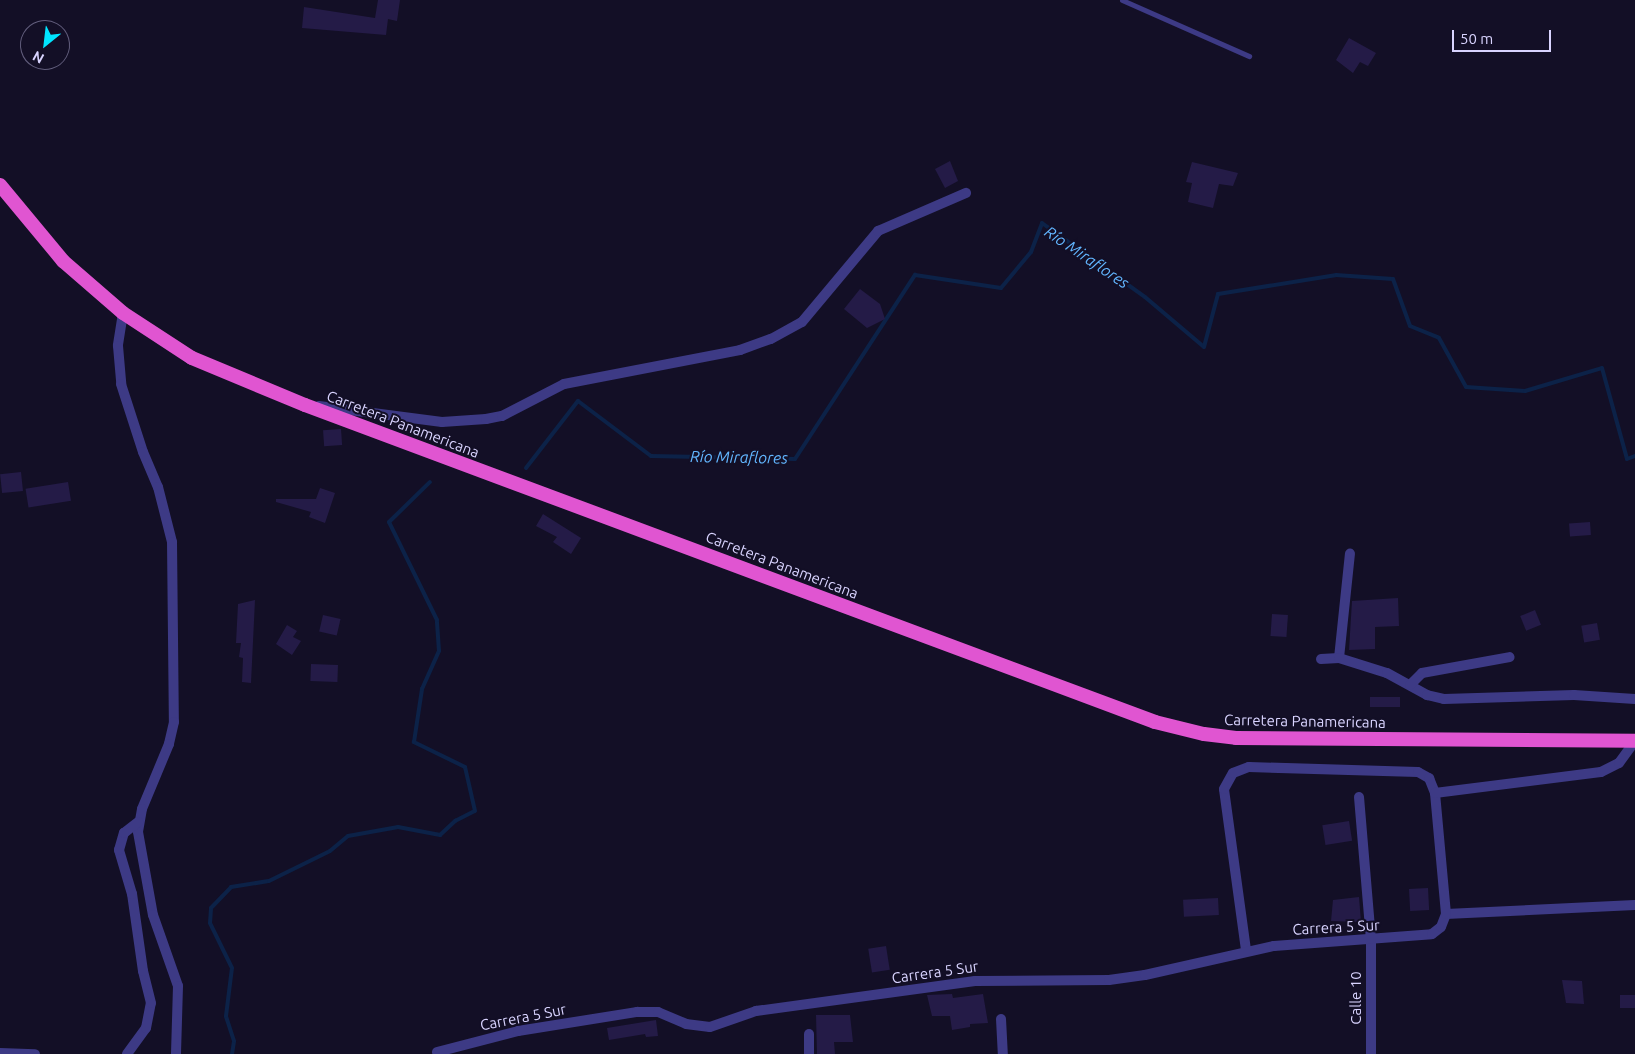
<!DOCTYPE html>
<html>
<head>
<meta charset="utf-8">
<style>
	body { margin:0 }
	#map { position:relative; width:1635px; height:1054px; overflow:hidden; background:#130f26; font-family:Ubuntu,sans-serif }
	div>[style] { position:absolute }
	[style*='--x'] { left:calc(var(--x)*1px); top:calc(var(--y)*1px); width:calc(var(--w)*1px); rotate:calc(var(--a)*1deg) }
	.stream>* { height:4px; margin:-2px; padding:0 2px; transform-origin:2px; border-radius:2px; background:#0c2248 }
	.building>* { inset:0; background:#241b47; transform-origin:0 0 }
	.service>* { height:5px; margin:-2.5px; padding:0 2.5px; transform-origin:2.5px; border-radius:2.5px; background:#3d3a85 }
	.minor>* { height:10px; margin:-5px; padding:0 5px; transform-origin:5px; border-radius:5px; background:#3d3a85 }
	.trunk>* { height:14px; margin:-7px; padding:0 7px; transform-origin:7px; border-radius:7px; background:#e055d1 }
	span { translate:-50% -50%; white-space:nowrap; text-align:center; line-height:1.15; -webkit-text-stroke:4px #130f26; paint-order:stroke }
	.street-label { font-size:15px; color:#d9d4ff }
	.water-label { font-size:16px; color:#62b6ff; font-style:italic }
	.north { position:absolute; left:20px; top:20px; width:50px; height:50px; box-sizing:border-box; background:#130f26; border:1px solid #625e7d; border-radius:50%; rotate:209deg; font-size:14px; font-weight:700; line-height:20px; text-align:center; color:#d9d4ff }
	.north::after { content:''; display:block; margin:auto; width:18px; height:22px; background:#00e5ff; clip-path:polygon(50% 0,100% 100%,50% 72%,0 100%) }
	.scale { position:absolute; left:1452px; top:30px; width:99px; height:22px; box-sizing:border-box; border:2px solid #d9d4ff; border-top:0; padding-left:6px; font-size:15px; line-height:18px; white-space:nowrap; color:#d9d4ff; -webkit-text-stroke:4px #130f26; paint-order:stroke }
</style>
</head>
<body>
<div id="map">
	<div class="stream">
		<i style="--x:526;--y:468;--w:85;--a:-52.2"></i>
		<i style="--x:578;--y:401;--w:91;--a:37"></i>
		<i style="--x:651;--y:456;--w:144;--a:1.2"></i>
		<i style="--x:795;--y:459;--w:220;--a:-56.9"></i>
		<i style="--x:915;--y:275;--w:87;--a:8.6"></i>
		<i style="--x:1001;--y:288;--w:47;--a:-50.2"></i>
		<i style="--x:1031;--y:252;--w:31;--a:-69"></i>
		<i style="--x:1042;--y:223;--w:127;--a:35.7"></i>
		<i style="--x:1145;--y:297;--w:77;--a:40.3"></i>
		<i style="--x:1204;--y:347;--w:55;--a:-75.2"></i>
		<i style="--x:1218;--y:294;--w:120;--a:-9.1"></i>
		<i style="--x:1336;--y:275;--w:57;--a:4"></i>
		<i style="--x:1393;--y:279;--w:50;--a:70.1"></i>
		<i style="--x:1410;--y:326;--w:31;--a:22"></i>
		<i style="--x:1439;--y:338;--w:56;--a:61.1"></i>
		<i style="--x:1466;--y:387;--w:59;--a:3.9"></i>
		<i style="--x:1525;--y:391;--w:80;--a:-16.6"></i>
		<i style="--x:1602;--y:368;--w:94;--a:74.6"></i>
		<i style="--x:1627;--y:459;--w:9;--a:-21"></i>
		<i style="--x:232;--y:1054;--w:13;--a:-81"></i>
		<i style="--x:234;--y:1041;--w:26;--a:-108"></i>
		<i style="--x:226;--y:1016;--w:48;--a:-82.9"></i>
		<i style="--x:232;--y:968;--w:50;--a:-116.1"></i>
		<i style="--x:210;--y:923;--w:15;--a:-86"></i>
		<i style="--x:211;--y:908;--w:29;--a:-46"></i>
		<i style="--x:231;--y:887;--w:38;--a:-9"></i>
		<i style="--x:269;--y:881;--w:68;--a:-26.2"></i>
		<i style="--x:330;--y:851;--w:23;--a:-40"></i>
		<i style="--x:348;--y:836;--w:51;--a:-10.2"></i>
		<i style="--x:398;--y:827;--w:43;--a:10.8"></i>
		<i style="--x:440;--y:835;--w:21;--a:-43"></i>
		<i style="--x:455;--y:821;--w:22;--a:-27"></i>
		<i style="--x:475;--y:811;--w:45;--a:-102.8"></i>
		<i style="--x:465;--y:767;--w:57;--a:-153.9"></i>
		<i style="--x:414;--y:742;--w:54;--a:-81.4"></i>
		<i style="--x:422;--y:689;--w:42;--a:-65.9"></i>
		<i style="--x:439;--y:651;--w:31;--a:-94"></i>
		<i style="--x:437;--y:620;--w:109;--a:-116.1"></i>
		<i style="--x:389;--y:522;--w:57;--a:-44.3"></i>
	</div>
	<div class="building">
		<i style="clip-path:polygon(378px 0,400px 0,397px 21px,388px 19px,386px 35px,302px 28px,304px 7px,375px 18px)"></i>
		<i style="clip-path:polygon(1349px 38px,1376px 53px,1368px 66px,1360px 62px,1353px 73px,1336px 60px)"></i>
		<i style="clip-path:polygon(950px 161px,958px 181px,945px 188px,935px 169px)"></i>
		<i style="clip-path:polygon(1192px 162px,1238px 173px,1233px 186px,1219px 184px,1213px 208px,1188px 202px,1192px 183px,1186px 182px)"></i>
		<i style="clip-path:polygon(860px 289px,880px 304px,885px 319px,867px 328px,844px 309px)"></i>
		<i style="left:341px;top:429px;width:16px;height:18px;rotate:86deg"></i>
		<i style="left:21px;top:472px;width:19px;height:21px;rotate:84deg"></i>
		<i style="left:68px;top:482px;width:19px;height:43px;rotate:81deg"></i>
		<i style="clip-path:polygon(320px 488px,335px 493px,325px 523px,309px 517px,311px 512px,276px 502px,276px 499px,316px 499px)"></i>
		<i style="clip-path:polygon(543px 514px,581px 538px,571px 554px,553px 542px,557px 537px,536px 526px)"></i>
		<i style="left:1590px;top:522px;width:13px;height:21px;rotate:86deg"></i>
		<i style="clip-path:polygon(1398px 598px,1399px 626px,1375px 627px,1375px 649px,1349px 650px,1352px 601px)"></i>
		<i style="clip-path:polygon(255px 600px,251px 683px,242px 682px,243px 658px,239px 657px,241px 643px,236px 643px,238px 604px)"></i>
		<i style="left:1535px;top:610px;width:16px;height:16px;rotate:68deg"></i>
		<i style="left:1272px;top:614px;width:16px;height:22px;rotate:4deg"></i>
		<i style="left:323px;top:615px;width:18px;height:17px;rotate:13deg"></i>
		<i style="left:1597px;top:623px;width:17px;height:16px;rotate:80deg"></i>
		<i style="clip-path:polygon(287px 625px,297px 631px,293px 637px,301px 641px,292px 655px,276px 644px)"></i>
		<i style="left:311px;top:664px;width:27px;height:17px;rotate:2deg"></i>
		<i style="left:1400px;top:697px;width:10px;height:30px;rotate:90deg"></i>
		<i style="left:1349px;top:821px;width:20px;height:27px;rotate:81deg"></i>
		<i style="left:1428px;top:888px;width:22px;height:19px;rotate:87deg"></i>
		<i style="clip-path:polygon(1359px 897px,1361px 922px,1331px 921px,1333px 900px)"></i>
		<i style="left:1218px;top:898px;width:17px;height:35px;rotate:87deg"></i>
		<i style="left:886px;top:946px;width:24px;height:18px;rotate:81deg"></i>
		<i style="clip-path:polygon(1562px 980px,1582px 981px,1584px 1004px,1566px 1003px)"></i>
		<i style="clip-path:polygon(952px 994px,953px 998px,983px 994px,988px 1023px,970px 1024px,970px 1027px,952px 1030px,950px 1016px,932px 1016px,927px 995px)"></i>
		<i style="left:1620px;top:995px;width:15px;height:13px"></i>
		<i style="clip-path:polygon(816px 1015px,850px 1015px,853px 1042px,834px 1042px,835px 1054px,817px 1054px)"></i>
		<i style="clip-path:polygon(656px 1020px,658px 1036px,646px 1037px,645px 1034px,609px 1040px,607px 1028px)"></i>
	</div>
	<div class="service">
		<i style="--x:1122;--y:0;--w:139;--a:23.8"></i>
	</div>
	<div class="minor">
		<i style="--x:123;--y:313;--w:33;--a:99"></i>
		<i style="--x:118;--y:346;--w:38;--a:85"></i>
		<i style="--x:121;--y:384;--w:71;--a:72.1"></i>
		<i style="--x:143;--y:452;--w:38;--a:67"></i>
		<i style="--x:158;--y:487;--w:57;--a:75.7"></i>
		<i style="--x:172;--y:542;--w:180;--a:89.4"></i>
		<i style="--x:174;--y:722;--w:23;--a:103"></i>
		<i style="--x:169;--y:744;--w:70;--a:112.6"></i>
		<i style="--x:142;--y:809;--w:23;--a:100"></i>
		<i style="--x:138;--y:832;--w:84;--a:79.8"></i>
		<i style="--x:153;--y:915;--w:75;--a:70.6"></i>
		<i style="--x:178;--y:986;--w:68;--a:91.7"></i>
		<i style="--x:319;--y:406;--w:124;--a:7.4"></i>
		<i style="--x:442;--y:422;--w:44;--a:-3.9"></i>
		<i style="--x:486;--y:419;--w:16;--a:-11"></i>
		<i style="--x:502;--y:416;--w:70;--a:-27.3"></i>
		<i style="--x:564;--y:384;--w:179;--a:-10.9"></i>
		<i style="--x:740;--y:350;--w:33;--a:-20"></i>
		<i style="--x:771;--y:339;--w:35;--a:-29"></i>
		<i style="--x:802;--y:322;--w:119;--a:-50.1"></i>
		<i style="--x:878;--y:231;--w:96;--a:-23.4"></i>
		<i style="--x:1339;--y:658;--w:105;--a:-84"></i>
		<i style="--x:1321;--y:659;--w:18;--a:-3"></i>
		<i style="--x:1339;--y:658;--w:50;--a:17.4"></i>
		<i style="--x:1387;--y:673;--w:46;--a:28.8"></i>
		<i style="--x:1427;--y:695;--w:17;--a:13"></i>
		<i style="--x:1444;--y:699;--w:130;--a:-1.8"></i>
		<i style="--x:1574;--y:695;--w:61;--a:3.8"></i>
		<i style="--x:1410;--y:685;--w:17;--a:-45"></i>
		<i style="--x:1422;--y:673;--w:89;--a:-10.3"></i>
		<i style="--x:1359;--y:797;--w:144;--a:85.2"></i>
		<i style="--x:1371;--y:941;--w:113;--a:90"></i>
		<i style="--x:1446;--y:914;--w:189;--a:-2.7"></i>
		<i style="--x:1246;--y:950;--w:162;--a:-97.8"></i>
		<i style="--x:1224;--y:789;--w:18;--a:-61"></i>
		<i style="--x:1233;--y:773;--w:17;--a:-21"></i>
		<i style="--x:1249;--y:767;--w:169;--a:1.7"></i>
		<i style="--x:1418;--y:772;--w:13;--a:29"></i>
		<i style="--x:1429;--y:778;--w:16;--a:68"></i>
		<i style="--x:1001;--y:1019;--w:35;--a:87"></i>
		<i style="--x:437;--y:1052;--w:84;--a:-14.5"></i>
		<i style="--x:518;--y:1031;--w:121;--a:-9.1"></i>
		<i style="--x:637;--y:1012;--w:21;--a:0"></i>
		<i style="--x:658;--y:1012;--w:30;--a:23"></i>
		<i style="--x:686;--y:1024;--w:24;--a:7"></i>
		<i style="--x:710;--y:1027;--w:49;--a:-19.2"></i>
		<i style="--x:756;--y:1011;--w:221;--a:-7.8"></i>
		<i style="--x:975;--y:981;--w:134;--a:-0.4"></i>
		<i style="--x:1109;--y:980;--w:36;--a:-8"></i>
		<i style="--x:1145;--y:975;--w:132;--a:-12.7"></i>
		<i style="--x:1274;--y:946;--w:158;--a:-4.3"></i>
		<i style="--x:1432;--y:934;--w:11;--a:-38"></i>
		<i style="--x:1441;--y:927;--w:14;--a:-69"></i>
		<i style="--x:1446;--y:914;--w:121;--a:-95.2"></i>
		<i style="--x:1435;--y:793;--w:167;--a:-7.2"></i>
		<i style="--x:1601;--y:772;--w:20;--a:-27"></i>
		<i style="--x:1619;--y:763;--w:27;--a:-54"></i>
		<i style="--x:0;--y:1053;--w:35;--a:2"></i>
		<i style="--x:127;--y:1054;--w:32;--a:-54"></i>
		<i style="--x:146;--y:1028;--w:25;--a:-79"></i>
		<i style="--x:151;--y:1003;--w:33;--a:-104"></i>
		<i style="--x:143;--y:971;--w:78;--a:-98.1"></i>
		<i style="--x:132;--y:894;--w:46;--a:-106.5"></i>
		<i style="--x:119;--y:850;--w:18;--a:-74"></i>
		<i style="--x:124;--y:833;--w:18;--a:-38"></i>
		<i style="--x:809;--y:1054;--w:20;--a:-90"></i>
	</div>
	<div class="trunk">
		<i style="--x:0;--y:185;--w:99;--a:50.3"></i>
		<i style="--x:63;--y:261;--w:79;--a:40.9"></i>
		<i style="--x:123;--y:313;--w:82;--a:33.1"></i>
		<i style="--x:192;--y:358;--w:122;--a:22.6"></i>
		<i style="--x:305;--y:405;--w:907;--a:20.45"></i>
		<i style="--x:1155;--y:722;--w:50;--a:13.8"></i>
		<i style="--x:1204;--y:734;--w:32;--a:7"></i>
		<i style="--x:1236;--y:738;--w:399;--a:0.4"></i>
	</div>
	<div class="street-label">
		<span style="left:403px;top:424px;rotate:21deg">Carretera Panamericana</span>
		<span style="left:782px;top:565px;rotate:21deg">Carretera Panamericana</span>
		<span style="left:1305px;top:721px;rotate:1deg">Carretera Panamericana</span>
		<span style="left:1336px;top:927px;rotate:-3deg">Carrera 5 Sur</span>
		<span style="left:935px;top:972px;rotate:-8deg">Carrera 5 Sur</span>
		<span style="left:1356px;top:998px;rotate:-90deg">Calle 10</span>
		<span style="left:523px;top:1017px;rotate:-11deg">Carrera 5 Sur</span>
	</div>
	<div class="water-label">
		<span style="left:1087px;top:257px;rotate:34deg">Río Miraflores</span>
		<span style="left:739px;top:457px;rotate:1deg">Río Miraflores</span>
	</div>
	<div class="north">N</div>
	<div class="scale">50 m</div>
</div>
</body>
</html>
